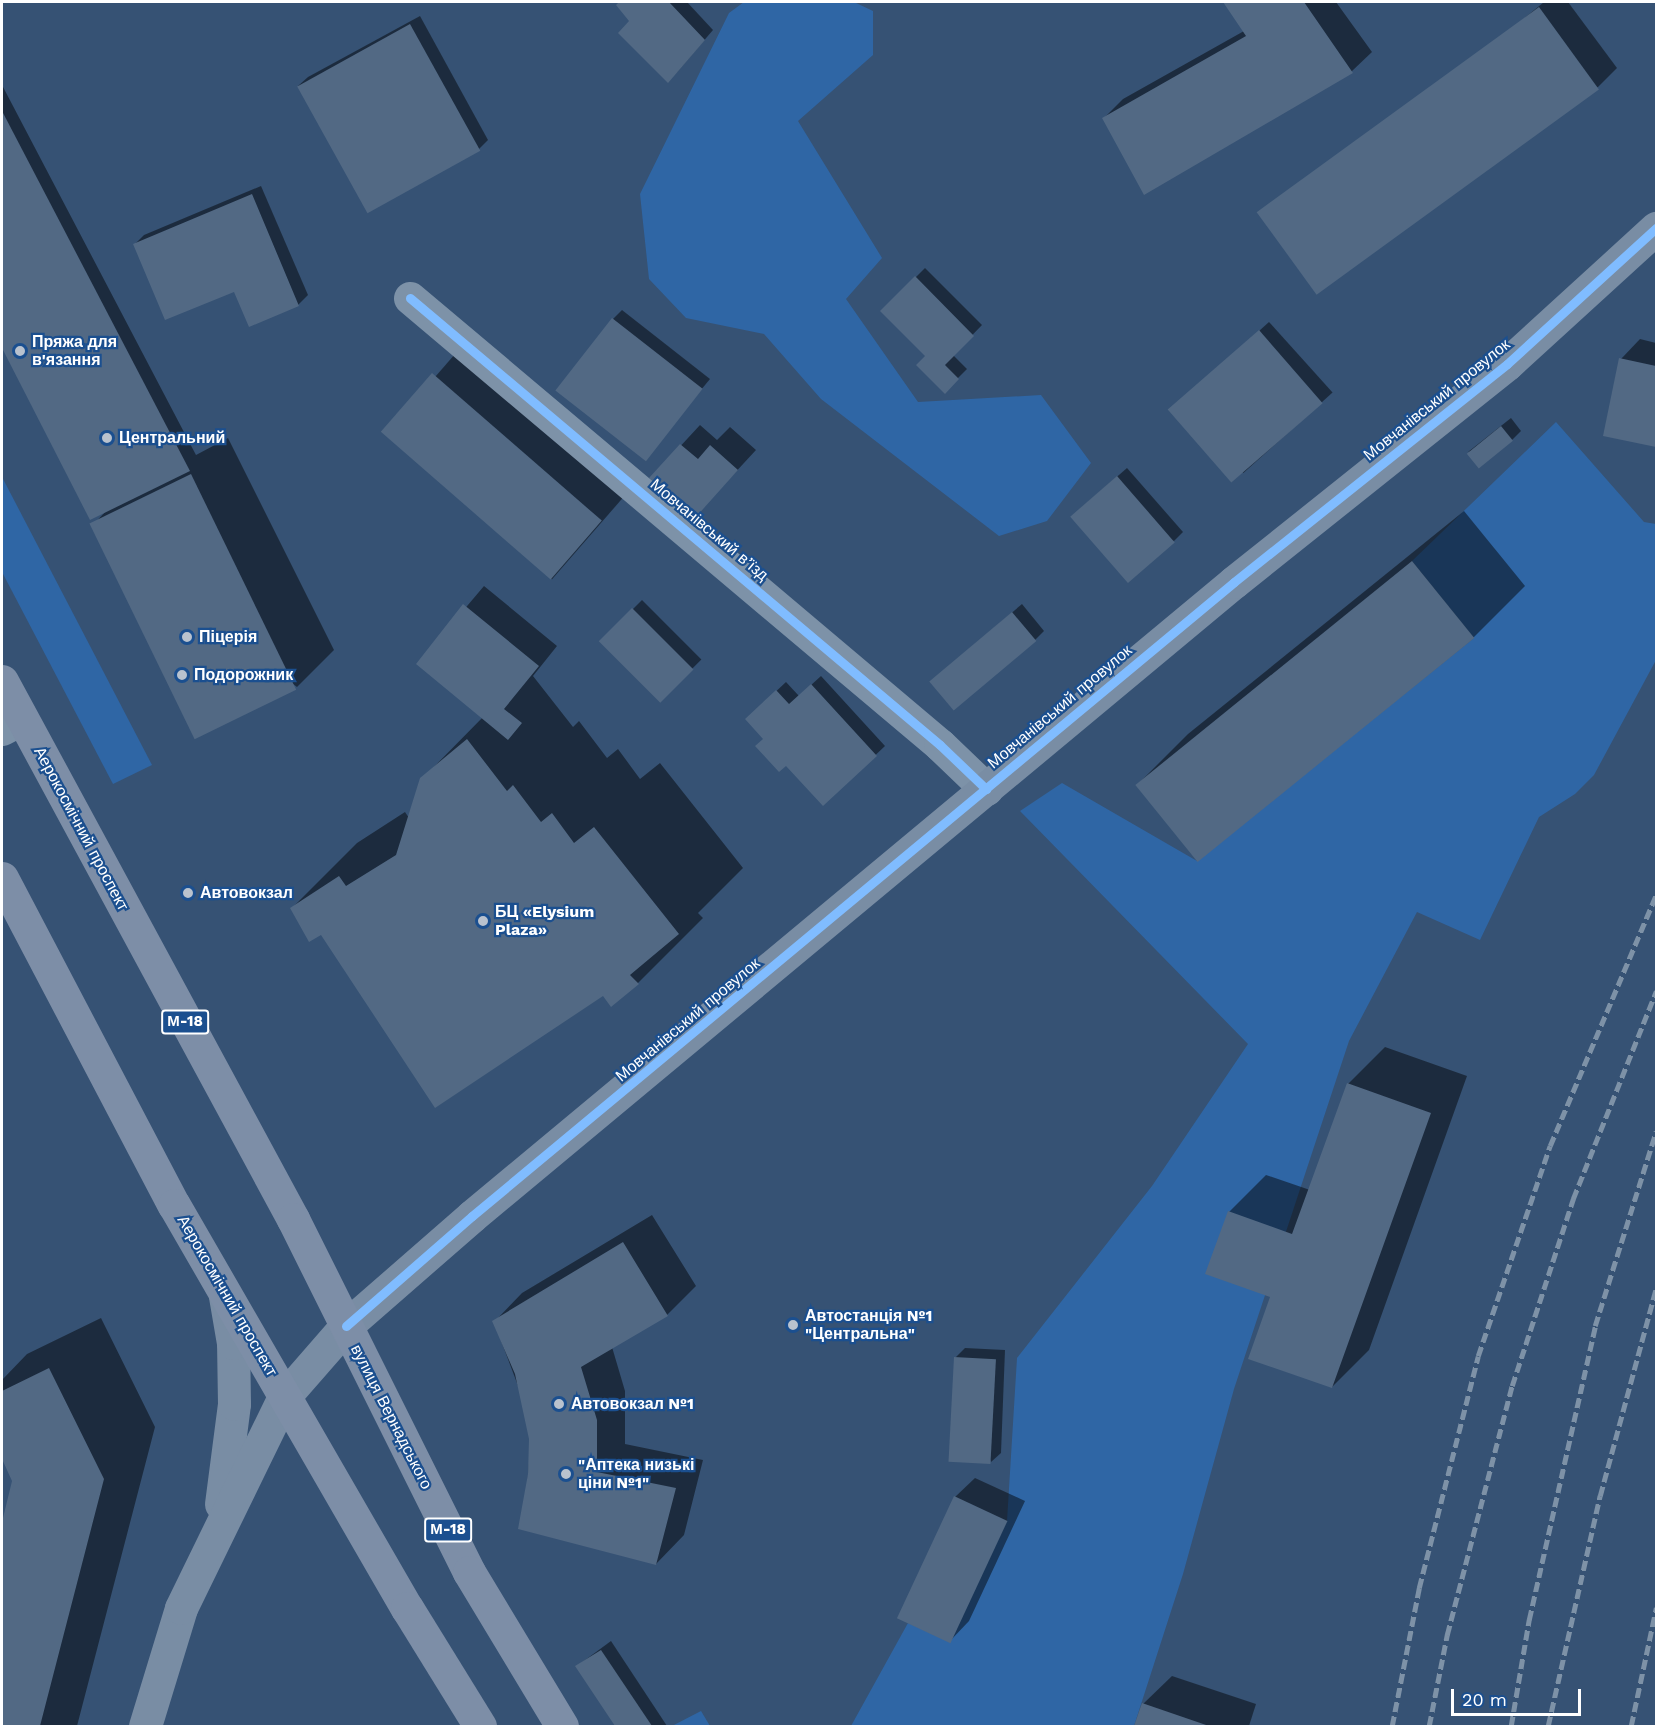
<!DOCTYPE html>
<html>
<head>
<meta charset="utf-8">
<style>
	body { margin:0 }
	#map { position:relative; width:1658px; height:1728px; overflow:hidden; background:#365274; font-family:"Work Sans",sans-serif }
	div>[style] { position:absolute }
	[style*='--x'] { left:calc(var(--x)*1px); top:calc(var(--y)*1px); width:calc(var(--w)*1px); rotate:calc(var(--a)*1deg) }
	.green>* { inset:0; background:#2f66a5 }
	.shadow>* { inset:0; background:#0007; transform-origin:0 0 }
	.building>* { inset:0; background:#526984; transform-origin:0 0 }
	.street>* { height:33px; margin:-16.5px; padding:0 16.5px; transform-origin:16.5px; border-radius:16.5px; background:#7d92a8 }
	.secondary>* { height:33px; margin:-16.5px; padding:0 16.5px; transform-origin:16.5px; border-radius:16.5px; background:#798da4 }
	.primary>* { height:33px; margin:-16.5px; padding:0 16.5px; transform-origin:16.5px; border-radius:16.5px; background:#7d8ea7 }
	.rail>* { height:4.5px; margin-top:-2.25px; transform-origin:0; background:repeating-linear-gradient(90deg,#7e92a7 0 10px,transparent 0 14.5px) }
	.cycleway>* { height:9px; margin:-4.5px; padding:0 4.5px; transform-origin:4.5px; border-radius:4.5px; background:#80bcff }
	.dots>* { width:16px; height:16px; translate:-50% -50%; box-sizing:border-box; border:3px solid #1b4f8f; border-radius:50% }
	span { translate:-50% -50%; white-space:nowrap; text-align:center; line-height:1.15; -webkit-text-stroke:4.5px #1b4f8f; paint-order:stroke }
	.shield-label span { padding:2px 4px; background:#1b4f8f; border:2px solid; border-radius:4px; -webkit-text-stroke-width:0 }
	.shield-label { font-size:15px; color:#fff; font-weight:700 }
	.poi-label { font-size:16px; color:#fff; font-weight:700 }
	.left { translate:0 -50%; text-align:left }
	.street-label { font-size:16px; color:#fff }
	.frame { position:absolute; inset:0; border:3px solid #fff; pointer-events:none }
	.scale { position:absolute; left:1451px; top:1689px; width:130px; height:27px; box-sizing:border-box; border:3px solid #fff; border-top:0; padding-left:8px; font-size:18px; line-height:21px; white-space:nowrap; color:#fff; -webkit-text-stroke:4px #1b4f8f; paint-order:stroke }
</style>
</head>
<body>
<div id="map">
	<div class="green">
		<i style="clip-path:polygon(744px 2px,854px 2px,873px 11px,873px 55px,798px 121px,882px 258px,846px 299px,918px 402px,1041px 395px,1091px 463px,1047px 521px,999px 536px,821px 399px,764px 334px,686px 318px,649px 279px,640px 194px,729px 13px)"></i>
		<i style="clip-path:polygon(1556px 422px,1644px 522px,1656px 524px,1656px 660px,1594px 775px,1575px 794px,1539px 817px,1480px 940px,1417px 912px,1349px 1041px,1234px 1389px,1183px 1574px,1134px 1726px,851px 1726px,908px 1623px,950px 1642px,1007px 1521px,1017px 1358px,1152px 1186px,1248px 1044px,1020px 811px,1062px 783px,1197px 861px,1474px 638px,1412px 561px)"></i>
		<i style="clip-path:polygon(2px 477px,152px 765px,113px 784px,2px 572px)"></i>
		<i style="clip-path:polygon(701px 1711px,710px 1726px,672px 1726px)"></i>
	</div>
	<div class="shadow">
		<i style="clip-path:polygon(621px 2px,687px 2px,713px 30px,677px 72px,618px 5px)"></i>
		<i style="clip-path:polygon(1225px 2px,1336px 2px,1372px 52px,1352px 71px,1145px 193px,1104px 118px,1123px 99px,1244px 31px)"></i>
		<i style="clip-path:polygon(1544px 2px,1568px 2px,1617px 68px,1598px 87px,1271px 228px)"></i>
		<i style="clip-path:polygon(420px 16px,488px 140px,479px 149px,298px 86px,308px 77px)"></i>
		<i style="clip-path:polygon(2px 85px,196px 455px,228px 438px,334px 650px,297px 687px,92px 526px,106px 511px,90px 518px,2px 345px)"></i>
		<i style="clip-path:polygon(261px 186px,308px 295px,298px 305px,235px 290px,135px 244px,144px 235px)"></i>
		<i style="clip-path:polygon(925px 268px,982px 325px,953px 355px,967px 369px,945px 391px,927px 356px,882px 311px)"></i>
		<i style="clip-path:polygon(622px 310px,710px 379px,644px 459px,613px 319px)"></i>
		<i style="left:1269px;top:322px;width:95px;height:120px;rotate:48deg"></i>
		<i style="clip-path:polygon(1640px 339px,1656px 343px,1656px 445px,1605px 434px,1621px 359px)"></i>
		<i style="left:462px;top:346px;width:221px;height:117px;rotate:41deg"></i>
		<i style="clip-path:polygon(1511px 418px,1521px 431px,1512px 440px,1468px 452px)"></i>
		<i style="clip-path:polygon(700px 425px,717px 440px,730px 427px,756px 450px,695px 516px,651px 478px)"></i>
		<i style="clip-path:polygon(1127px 468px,1183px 532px,1174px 541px,1081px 508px)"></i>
		<i style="clip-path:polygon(1464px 511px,1525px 586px,1474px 637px,1137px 785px,1188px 734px)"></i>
		<i style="clip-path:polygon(484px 586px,557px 646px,533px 676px,573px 727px,579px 721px,607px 758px,618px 749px,640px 779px,660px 763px,743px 868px,698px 913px,703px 918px,638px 983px,603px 994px,322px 933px,292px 908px,357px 843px,405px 812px,409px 818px,422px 779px,483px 717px,418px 664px)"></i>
		<i style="left:642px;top:600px;width:84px;height:59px;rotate:45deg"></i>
		<i style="clip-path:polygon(1022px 604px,1044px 631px,1035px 640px,941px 673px)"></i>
		<i style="clip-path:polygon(821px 676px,885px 746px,824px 804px,765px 738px,756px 710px,786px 682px,799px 696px)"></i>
		<i style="clip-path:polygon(1385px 1047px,1467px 1076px,1369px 1350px,1332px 1387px,1272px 1296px,1229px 1212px,1266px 1175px,1310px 1190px,1348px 1084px)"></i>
		<i style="clip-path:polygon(652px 1215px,696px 1286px,667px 1315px,612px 1347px,625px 1391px,625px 1444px,703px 1460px,684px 1535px,656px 1564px,526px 1500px,531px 1439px,526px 1407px,494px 1322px,522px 1293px)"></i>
		<i style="clip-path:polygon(101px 1318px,155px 1427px,77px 1726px,2px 1726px,2px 1528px,14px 1480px,2px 1456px,2px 1380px,27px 1354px)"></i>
		<i style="clip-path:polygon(965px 1348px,1005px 1350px,1001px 1453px,991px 1462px,955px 1358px)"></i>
		<i style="clip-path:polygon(975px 1478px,1025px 1501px,969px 1621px,950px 1641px,955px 1497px)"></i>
		<i style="clip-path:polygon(611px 1641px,667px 1726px,617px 1726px,577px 1666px)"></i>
		<i style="clip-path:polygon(1172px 1676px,1256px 1704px,1249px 1726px,1135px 1726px,1143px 1704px)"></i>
	</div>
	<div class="building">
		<i style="clip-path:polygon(619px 2px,669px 2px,705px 40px,668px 83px,618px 33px,629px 21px,616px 5px)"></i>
		<i style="clip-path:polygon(1223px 2px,1304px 2px,1353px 73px,1144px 195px,1102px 118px,1246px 36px)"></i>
		<i style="left:1539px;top:7px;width:102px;height:349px;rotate:54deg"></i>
		<i style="left:410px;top:24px;width:145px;height:129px;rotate:61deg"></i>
		<i style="clip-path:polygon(2px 111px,190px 471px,90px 520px,2px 348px)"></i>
		<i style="clip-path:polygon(252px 194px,299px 306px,249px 327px,234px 292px,165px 320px,133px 244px)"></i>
		<i style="clip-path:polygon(915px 276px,974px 336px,945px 365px,959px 379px,945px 394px,916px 365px,925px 356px,880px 311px)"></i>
		<i style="left:612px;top:318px;width:115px;height:92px;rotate:38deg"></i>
		<i style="left:1259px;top:330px;width:97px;height:121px;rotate:49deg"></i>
		<i style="clip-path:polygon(1619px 358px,1656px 366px,1656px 447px,1603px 436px)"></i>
		<i style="left:432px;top:373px;width:225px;height:78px;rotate:41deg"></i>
		<i style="left:1501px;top:426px;width:19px;height:44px;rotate:51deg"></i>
		<i style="clip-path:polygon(680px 444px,698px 459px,710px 445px,738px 470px,695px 518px,649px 478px)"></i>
		<i style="left:191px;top:474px;width:240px;height:113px;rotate:64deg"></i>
		<i style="left:1117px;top:476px;width:88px;height:62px;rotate:49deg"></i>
		<i style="left:1412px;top:561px;width:99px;height:356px;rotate:51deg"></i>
		<i style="clip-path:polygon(463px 604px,539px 666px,504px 709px,522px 723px,508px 740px,416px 664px)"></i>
		<i style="left:632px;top:608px;width:87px;height:47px;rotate:45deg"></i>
		<i style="left:1012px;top:612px;width:38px;height:108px;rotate:50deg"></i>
		<i style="clip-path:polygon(811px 684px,877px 756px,823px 806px,786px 766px,779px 772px,755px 746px,763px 739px,745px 719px,776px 690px,789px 704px)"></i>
		<i style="clip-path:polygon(467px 739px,507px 791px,513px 785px,541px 822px,552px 813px,574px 843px,594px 827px,679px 934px,630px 975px,639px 984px,611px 1007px,603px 996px,435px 1108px,321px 935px,309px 942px,290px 908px,339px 876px,346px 886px,396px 855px,420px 778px)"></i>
		<i style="clip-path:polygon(1347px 1083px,1431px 1113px,1332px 1388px,1248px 1359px,1270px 1297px,1205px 1274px,1228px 1211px,1292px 1234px)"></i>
		<i style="clip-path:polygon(623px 1242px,668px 1316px,581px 1367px,597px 1420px,597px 1472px,676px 1488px,656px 1565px,518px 1529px,528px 1474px,529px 1439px,515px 1374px,492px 1321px)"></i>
		<i style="left:954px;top:1357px;width:42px;height:105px;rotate:3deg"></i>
		<i style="clip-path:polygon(49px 1368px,104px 1479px,40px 1726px,2px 1726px,2px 1522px,12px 1481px,2px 1459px,2px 1391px)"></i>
		<i style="left:954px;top:1496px;width:59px;height:135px;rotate:25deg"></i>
		<i style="clip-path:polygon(601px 1650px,652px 1726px,615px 1726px,575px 1666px)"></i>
		<i style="clip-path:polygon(1142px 1703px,1209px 1726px,1134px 1726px)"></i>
	</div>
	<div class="street">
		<i style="--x:410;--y:298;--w:693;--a:40.14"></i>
		<i style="--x:940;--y:745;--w:64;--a:43.7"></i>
		<i style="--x:2;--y:729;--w:21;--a:-28"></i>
	</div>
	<div class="secondary">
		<i style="--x:221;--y:1504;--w:101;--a:-82.6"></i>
		<i style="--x:234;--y:1404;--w:61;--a:-90.9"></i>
		<i style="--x:233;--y:1343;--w:48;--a:-99.7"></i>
		<i style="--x:145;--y:1726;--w:123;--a:-73"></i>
		<i style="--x:181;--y:1608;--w:235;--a:-64"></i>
		<i style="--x:284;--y:1397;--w:94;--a:-48.9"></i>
		<i style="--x:346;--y:1326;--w:167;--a:-41.1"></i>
		<i style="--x:472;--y:1216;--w:991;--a:-39.76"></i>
		<i style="--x:1234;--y:582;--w:349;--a:-38.6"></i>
		<i style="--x:1507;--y:364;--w:202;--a:-42.4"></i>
	</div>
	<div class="primary">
		<i style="--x:2;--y:681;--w:612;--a:61.59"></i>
		<i style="--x:293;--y:1219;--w:394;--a:63.5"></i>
		<i style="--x:469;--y:1572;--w:180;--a:58.9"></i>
		<i style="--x:2;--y:878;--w:369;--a:62.3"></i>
		<i style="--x:174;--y:1205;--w:466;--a:60"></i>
		<i style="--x:407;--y:1608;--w:139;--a:58.3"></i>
	</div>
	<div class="rail">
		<i style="--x:1392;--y:1726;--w:141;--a:-78.9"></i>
		<i style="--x:1419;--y:1588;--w:239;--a:-75.7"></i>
		<i style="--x:1478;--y:1356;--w:222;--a:-71.1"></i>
		<i style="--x:1550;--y:1146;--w:272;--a:-67.1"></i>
		<i style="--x:1429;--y:1726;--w:93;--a:-78.8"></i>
		<i style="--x:1447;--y:1635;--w:257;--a:-75.4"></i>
		<i style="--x:1512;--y:1386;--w:197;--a:-71.9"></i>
		<i style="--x:1573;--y:1199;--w:224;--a:-68.2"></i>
		<i style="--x:1511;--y:1726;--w:108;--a:-80.4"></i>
		<i style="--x:1529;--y:1620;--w:301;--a:-77.3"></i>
		<i style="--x:1595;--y:1326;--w:204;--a:-72.6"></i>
		<i style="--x:1548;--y:1726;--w:236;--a:-77.3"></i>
		<i style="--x:1600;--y:1496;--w:214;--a:-74.9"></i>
		<i style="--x:1631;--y:1726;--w:121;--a:-78"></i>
	</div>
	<div class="cycleway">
		<i style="--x:410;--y:298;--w:693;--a:40.14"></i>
		<i style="--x:940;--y:745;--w:64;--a:43.7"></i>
		<i style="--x:346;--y:1326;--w:167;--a:-41.1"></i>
		<i style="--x:472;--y:1216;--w:991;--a:-39.76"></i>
		<i style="--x:1234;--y:582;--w:349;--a:-38.6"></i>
		<i style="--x:1507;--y:364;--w:202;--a:-42.4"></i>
	</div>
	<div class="dots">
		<i style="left:20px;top:351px;background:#b9c2ce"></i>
		<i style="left:107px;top:438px;background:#b9c2ce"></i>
		<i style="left:187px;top:637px;background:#b9c2ce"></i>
		<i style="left:182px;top:675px;background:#b9c2ce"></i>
		<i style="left:188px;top:893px;background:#b9c2ce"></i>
		<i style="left:483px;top:921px;background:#b9c2ce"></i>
		<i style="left:793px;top:1325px;background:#b9c2ce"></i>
		<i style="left:559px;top:1404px;background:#b9c2ce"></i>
		<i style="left:566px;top:1474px;background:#b9c2ce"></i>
	</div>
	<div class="shield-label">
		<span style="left:185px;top:1022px">М-18</span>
		<span style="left:448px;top:1530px">М-18</span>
	</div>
	<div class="poi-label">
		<span class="left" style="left:32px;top:351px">Пряжа для<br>в'язання</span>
		<span class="left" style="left:119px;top:438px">Центральний</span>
		<span class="left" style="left:199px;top:637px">Піцерія</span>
		<span class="left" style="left:194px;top:675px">Подорожник</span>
		<span class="left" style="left:200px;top:893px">Автовокзал</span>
		<span class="left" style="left:495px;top:921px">БЦ «Elysium<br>Plaza»</span>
		<span class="left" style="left:805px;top:1325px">Автостанція №1<br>"Центральна"</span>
		<span class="left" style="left:571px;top:1404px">Автовокзал №1</span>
		<span class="left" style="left:578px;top:1474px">"Аптека низькі<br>ціни №1"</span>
	</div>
	<div class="street-label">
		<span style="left:1437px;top:400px;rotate:-39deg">Мовчанівський провулок</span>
		<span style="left:709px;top:530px;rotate:40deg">Мовчанівський в’їзд</span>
		<span style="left:1060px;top:707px;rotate:-40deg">Мовчанівський провулок</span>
		<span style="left:81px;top:829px;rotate:62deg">Аерокосмічний проспект</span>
		<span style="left:688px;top:1020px;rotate:-40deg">Мовчанівський провулок</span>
		<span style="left:227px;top:1296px;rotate:60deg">Аерокосмічний проспект</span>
		<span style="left:391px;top:1417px;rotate:63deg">вулиця Вернадського</span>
	</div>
	<div class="frame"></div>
	<div class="scale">20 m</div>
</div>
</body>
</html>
